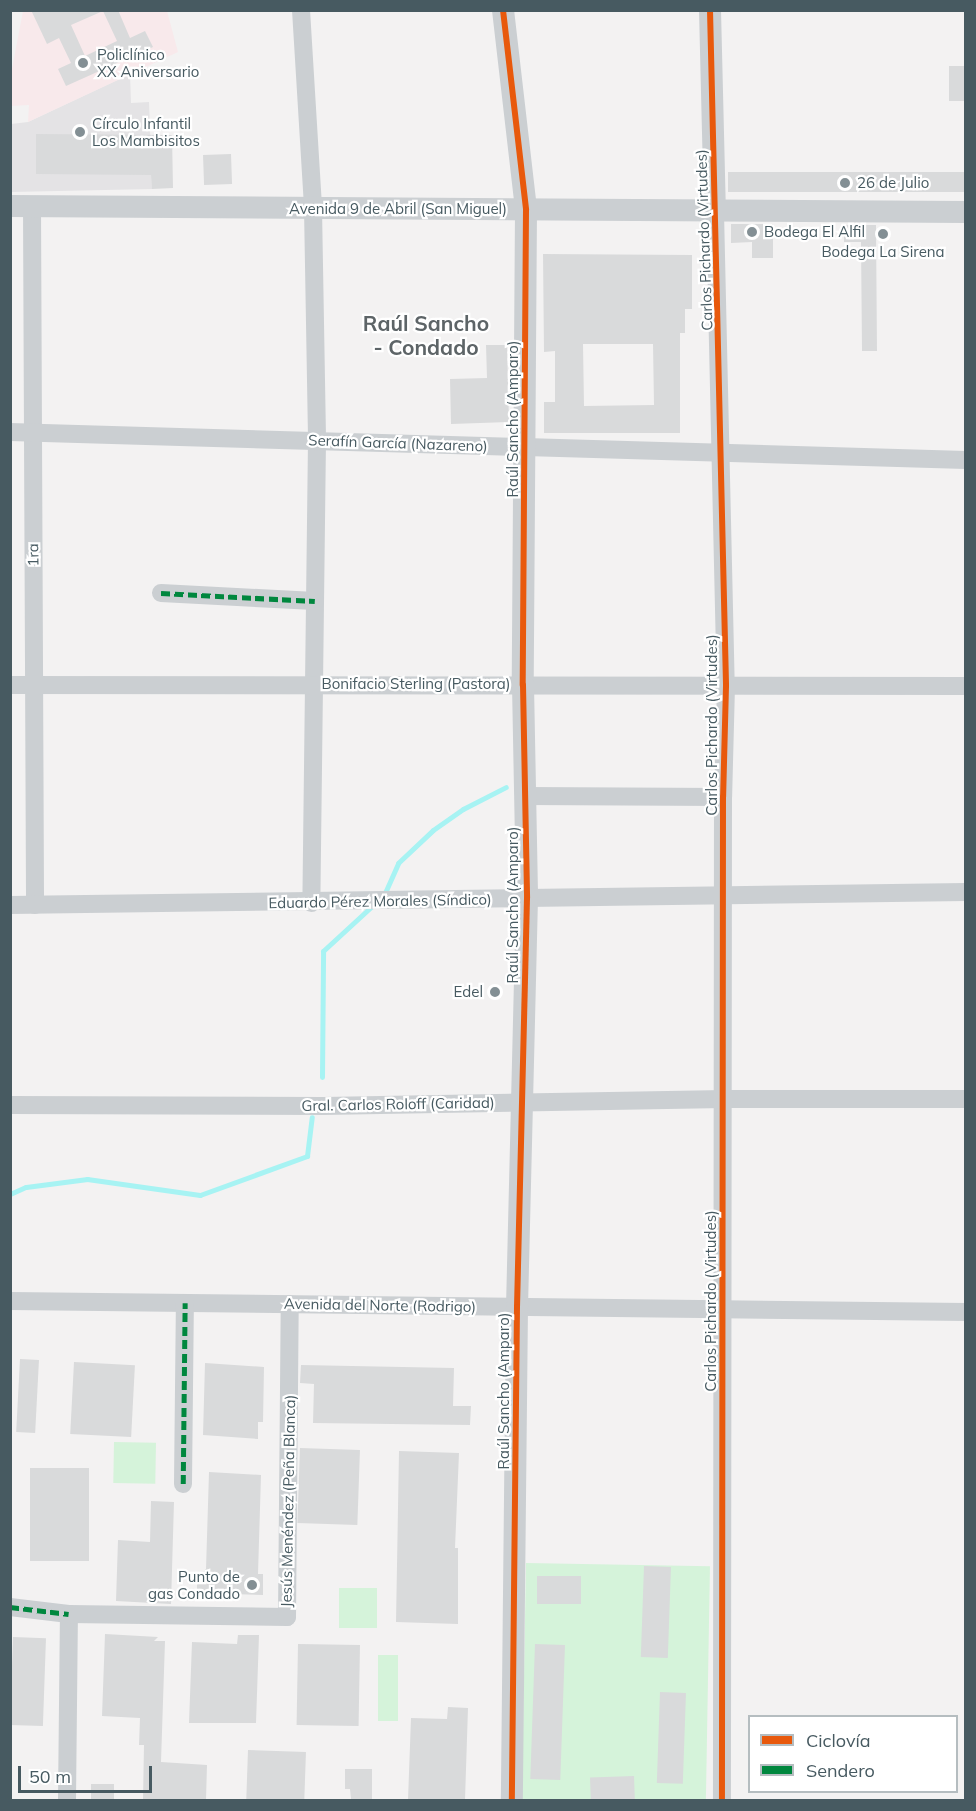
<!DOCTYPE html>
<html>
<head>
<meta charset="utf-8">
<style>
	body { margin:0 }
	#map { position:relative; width:976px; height:1811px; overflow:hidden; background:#f3f2f2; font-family:Mulish,sans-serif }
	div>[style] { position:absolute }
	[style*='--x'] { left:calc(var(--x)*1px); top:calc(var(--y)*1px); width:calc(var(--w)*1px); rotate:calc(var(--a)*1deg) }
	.education>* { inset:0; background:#e4e3e5 }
	.medical>* { inset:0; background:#f8e9eb }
	.green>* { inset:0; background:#d5f3da; transform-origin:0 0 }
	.stream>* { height:5px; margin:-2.5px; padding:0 2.5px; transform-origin:2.5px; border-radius:2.5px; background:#a7f3f3 }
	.building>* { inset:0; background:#d9dadb; transform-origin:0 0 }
	.minor>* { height:18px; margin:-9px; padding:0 9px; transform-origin:9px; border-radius:9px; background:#cbcfd2 }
	.tertiary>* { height:22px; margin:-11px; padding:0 11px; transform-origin:11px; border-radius:11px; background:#cbcfd2 }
	.quiet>* { height:4.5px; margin-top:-2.25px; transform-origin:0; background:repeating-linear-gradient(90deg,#00873e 0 9px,transparent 0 13.5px) }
	.cycleway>* { height:6px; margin:-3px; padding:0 3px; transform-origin:3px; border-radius:3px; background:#e8590c }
	.dots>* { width:16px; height:16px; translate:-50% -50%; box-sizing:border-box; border:3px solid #fff; border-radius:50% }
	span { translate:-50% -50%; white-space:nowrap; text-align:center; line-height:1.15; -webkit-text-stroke:4.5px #fff; paint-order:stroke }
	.poi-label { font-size:15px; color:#475a61 }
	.left { translate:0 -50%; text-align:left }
	.right { translate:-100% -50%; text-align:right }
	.street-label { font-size:15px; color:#475a61 }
	.district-label { font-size:21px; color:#5d6467; font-weight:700 }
	.frame { position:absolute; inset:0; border:12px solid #475a61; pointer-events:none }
	.legend { position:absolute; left:748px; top:1715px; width:210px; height:78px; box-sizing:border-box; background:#fff; border:2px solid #b5bdc0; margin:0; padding:8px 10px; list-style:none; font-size:18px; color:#475a61 }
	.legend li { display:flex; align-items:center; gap:12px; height:30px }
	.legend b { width:30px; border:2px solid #b5bdc0 }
	.scale { position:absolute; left:18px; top:1766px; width:134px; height:27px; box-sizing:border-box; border:3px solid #475a61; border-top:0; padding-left:8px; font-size:18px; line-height:21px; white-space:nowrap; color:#475a61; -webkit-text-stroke:4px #fff; paint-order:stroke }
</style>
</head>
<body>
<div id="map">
	<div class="education">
		<i style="clip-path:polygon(130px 74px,131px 103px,149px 102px,152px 189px,11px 192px,11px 124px,28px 122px)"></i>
	</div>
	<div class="medical">
		<i style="clip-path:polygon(23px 11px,167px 11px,178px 52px,28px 122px,29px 105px,11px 106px,11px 74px)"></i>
	</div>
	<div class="green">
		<i style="left:114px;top:1442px;width:42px;height:41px;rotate:1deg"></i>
		<i style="left:526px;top:1563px;width:184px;height:237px;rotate:1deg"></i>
		<i style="left:339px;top:1588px;width:38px;height:40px"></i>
		<i style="left:378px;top:1655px;width:20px;height:66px"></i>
	</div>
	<div class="stream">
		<i style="--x:384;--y:895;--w:35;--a:-66"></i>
		<i style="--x:398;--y:863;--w:48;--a:-43.3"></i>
		<i style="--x:433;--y:830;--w:37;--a:-35"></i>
		<i style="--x:463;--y:809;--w:48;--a:-27.1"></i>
		<i style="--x:322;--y:1077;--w:126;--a:-89.5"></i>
		<i style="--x:323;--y:951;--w:68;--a:-42.6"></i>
		<i style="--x:10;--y:1194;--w:17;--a:-24"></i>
		<i style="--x:26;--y:1187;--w:62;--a:-7.5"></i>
		<i style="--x:87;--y:1179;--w:114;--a:8.1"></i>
		<i style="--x:200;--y:1195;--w:114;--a:-20"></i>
		<i style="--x:307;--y:1156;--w:39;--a:-83"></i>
	</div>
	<div class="building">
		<i style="clip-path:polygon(evenodd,31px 10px,118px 10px,130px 38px,145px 31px,153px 47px,66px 86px,58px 69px,71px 63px,59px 38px,47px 44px,31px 10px,103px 11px,117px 41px,85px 56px,71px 25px,103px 11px)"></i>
		<i style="left:949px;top:66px;width:17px;height:35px"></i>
		<i style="clip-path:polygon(36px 134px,172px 135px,173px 188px,152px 189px,151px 175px,36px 174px)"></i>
		<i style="left:231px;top:154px;width:30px;height:28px;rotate:88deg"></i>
		<i style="left:728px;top:172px;width:238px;height:20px"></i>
		<i style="clip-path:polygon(731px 224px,773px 224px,773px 258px,752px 258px,752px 242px,731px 243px)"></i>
		<i style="clip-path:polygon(844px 225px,876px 225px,877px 351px,862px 351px,861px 242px,844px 242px)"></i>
		<i style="clip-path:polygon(evenodd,543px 254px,692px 255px,692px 309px,685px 309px,685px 333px,680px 333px,680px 433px,544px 433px,544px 402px,555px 402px,555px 351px,544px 352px,543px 254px,583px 344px,653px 344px,654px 405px,584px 406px,583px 344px)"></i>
		<i style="clip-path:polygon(486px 345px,507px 345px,509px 422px,451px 424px,450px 379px,487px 378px)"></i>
		<i style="left:20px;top:1359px;width:19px;height:73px;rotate:3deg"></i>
		<i style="left:74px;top:1362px;width:61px;height:72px;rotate:3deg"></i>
		<i style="clip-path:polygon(205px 1363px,264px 1367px,263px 1422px,258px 1422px,258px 1439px,203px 1435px)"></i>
		<i style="clip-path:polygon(301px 1365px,454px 1368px,453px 1406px,471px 1406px,470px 1425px,313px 1423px,314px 1384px,300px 1383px)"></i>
		<i style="left:300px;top:1448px;width:60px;height:75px;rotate:2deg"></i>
		<i style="clip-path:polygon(399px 1451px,459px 1453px,455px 1548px,458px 1548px,458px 1624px,396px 1622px)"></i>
		<i style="left:30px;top:1468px;width:59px;height:93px"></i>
		<i style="clip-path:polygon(209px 1472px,261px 1475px,258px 1574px,263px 1574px,263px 1595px,197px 1593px,197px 1579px,206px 1569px)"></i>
		<i style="clip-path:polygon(151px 1501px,174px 1502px,171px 1604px,116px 1601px,118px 1540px,150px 1542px)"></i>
		<i style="left:644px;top:1566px;width:27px;height:91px;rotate:2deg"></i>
		<i style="left:537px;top:1576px;width:44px;height:28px"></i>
		<i style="clip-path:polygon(105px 1634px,158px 1637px,154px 1641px,165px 1641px,161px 1762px,207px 1765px,206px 1800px,143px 1800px,144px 1745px,139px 1745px,140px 1718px,102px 1716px)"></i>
		<i style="clip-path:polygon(238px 1635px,259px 1635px,256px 1723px,189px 1723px,192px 1642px,237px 1644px)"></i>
		<i style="left:13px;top:1637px;width:33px;height:88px;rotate:2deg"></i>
		<i style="left:298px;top:1644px;width:62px;height:81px;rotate:1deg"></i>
		<i style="left:535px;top:1644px;width:30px;height:135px;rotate:2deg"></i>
		<i style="left:660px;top:1692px;width:26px;height:91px;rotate:2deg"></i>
		<i style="clip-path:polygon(448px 1707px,468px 1708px,465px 1800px,408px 1800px,411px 1718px,447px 1719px)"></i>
		<i style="left:248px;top:1750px;width:58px;height:50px;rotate:2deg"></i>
		<i style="clip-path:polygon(345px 1769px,372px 1769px,372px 1799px,351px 1799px,350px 1789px,345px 1789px)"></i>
		<i style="left:634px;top:1776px;width:24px;height:44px;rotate:88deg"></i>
		<i style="left:91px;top:1784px;width:23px;height:16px"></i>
	</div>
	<div class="minor">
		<i style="--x:301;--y:10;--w:198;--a:86.5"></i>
		<i style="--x:313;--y:208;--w:232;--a:89"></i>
		<i style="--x:317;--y:440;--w:463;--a:90.7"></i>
		<i style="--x:32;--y:206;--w:699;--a:89.75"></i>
		<i style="--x:715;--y:212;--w:474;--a:88.7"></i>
		<i style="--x:726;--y:686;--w:111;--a:91.5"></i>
		<i style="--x:723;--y:797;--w:1003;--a:90.06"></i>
		<i style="--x:10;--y:432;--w:956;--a:1.68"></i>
		<i style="--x:161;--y:593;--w:154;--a:3"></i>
		<i style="--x:10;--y:685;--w:956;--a:0.06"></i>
		<i style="--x:525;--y:796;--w:198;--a:0.3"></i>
		<i style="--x:10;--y:905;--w:956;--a:-0.78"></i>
		<i style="--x:10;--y:1105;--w:313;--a:0.2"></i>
		<i style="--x:323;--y:1106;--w:402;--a:-1"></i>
		<i style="--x:725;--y:1099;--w:241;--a:0"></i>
		<i style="--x:10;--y:1301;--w:956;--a:0.66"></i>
		<i style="--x:183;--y:1484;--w:181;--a:-89.4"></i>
		<i style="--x:10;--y:1607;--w:59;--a:6.8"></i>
		<i style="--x:67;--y:1800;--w:186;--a:-89.4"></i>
		<i style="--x:69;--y:1614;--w:218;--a:0.8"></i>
		<i style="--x:287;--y:1617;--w:313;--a:-89.5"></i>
	</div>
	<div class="tertiary">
		<i style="--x:503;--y:10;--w:201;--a:83.4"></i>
		<i style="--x:526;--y:210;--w:475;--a:90.4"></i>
		<i style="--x:523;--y:685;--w:213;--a:88.9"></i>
		<i style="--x:527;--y:898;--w:409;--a:91.4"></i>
		<i style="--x:517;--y:1307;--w:493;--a:90.6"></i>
		<i style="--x:710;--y:10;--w:202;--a:88.6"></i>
		<i style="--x:10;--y:206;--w:956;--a:0.36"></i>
	</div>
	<div class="quiet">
		<i style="--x:161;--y:593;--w:154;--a:3"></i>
		<i style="--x:183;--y:1484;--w:181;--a:-89.4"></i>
		<i style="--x:10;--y:1607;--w:59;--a:6.8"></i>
	</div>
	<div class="cycleway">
		<i style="--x:503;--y:10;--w:201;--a:83.4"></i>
		<i style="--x:526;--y:210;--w:475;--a:90.4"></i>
		<i style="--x:523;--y:685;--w:213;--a:88.9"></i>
		<i style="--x:527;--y:898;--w:409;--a:91.4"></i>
		<i style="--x:517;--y:1307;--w:493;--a:90.6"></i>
		<i style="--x:710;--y:10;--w:676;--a:88.64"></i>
		<i style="--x:726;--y:686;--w:111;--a:91.5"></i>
		<i style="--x:723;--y:797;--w:1003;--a:90.06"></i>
	</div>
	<div class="dots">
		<i style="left:83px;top:63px;background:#838f94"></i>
		<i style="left:80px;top:132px;background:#838f94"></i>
		<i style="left:845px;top:183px;background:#838f94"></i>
		<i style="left:752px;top:232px;background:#838f94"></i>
		<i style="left:883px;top:234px;background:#838f94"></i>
		<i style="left:495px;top:992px;background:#838f94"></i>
		<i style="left:252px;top:1585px;background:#838f94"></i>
	</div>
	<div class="poi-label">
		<span class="left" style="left:97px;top:63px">Policlínico<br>XX Aniversario</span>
		<span class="left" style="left:92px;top:132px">Círculo Infantil<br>Los Mambisitos</span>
		<span class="left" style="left:857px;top:183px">26 de Julio</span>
		<span class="left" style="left:764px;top:232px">Bodega El Alfil</span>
		<span style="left:883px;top:252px">Bodega La Sirena</span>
		<span class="right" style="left:483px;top:992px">Edel</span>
		<span class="right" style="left:240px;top:1585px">Punto de<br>gas Condado</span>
	</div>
	<div class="street-label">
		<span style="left:398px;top:209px">Avenida 9 de Abril (San Miguel)</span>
		<span style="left:704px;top:240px;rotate:-92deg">Carlos Pichardo (Virtudes)</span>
		<span style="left:513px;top:419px;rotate:-90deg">Raúl Sancho (Amparo)</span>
		<span style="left:398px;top:443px;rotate:2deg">Serafín García (Nazareno)</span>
		<span style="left:33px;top:555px;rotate:-91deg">1ra</span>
		<span style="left:416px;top:684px">Bonifacio Sterling (Pastora)</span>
		<span style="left:712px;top:725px;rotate:-90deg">Carlos Pichardo (Virtudes)</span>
		<span style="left:380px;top:901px;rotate:-1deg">Eduardo Pérez Morales (Síndico)</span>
		<span style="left:513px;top:905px;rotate:-90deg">Raúl Sancho (Amparo)</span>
		<span style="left:398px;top:1104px;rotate:-1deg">Gral. Carlos Roloff (Caridad)</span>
		<span style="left:711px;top:1301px;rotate:-90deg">Carlos Pichardo (Virtudes)</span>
		<span style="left:380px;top:1305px;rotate:1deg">Avenida del Norte (Rodrigo)</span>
		<span style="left:504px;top:1391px;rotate:-90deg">Raúl Sancho (Amparo)</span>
		<span style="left:288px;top:1501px;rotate:-89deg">Jesús Menéndez (Peña Blanca)</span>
	</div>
	<div class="district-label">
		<span style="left:426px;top:335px">Raúl Sancho<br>- Condado</span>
	</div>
	<div class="frame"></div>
	<ul class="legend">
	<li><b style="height:8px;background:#e8590c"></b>Ciclovía</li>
	<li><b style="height:8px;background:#00873e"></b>Sendero</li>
	</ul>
	<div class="scale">50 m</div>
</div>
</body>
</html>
